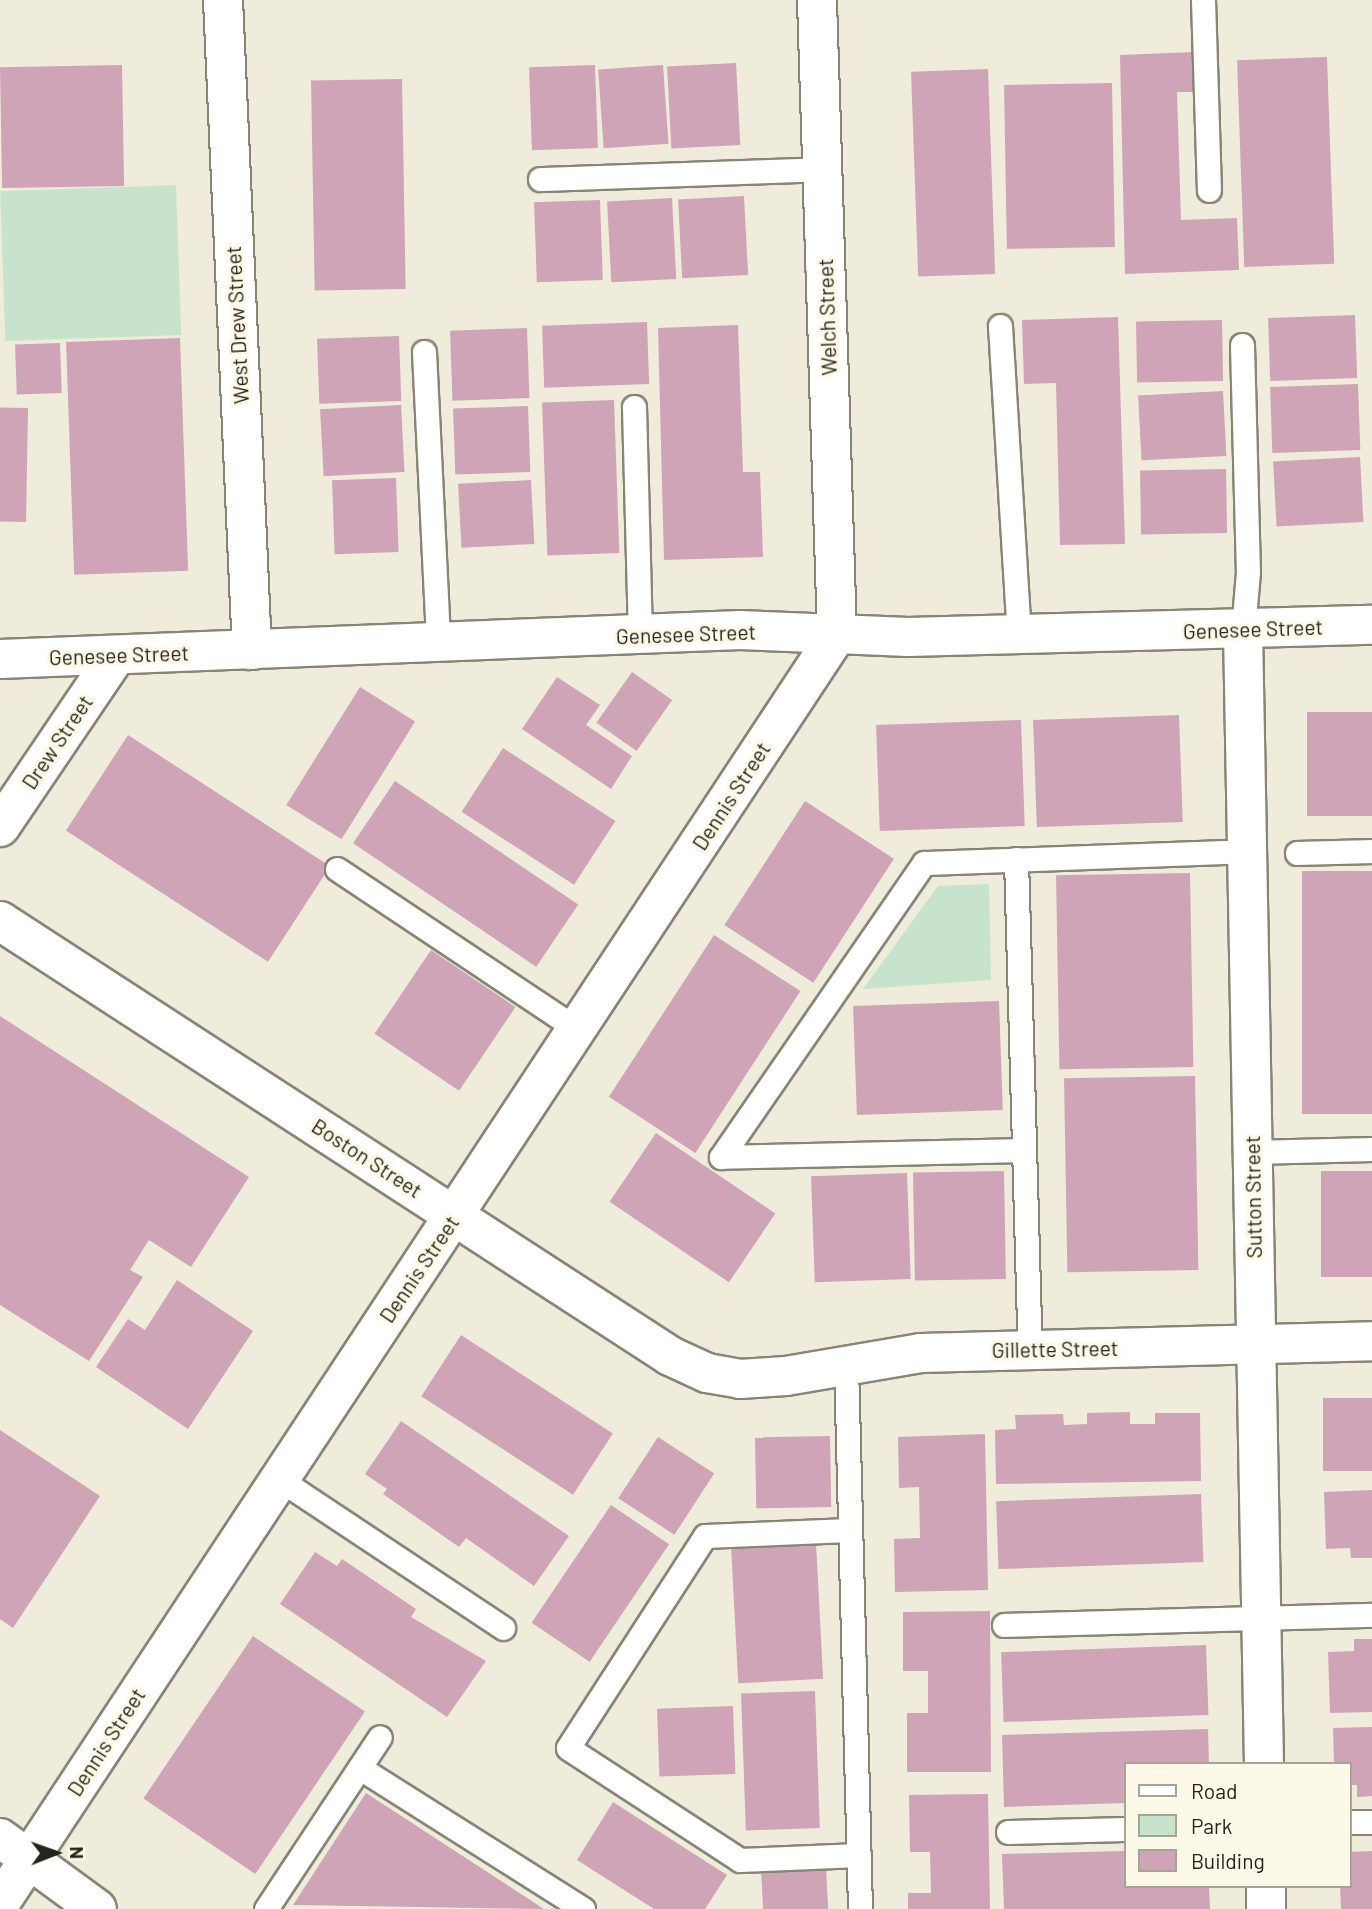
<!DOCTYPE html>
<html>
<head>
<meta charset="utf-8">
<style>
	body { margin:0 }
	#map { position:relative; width:1372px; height:1909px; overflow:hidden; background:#efecdb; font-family:Barlow,sans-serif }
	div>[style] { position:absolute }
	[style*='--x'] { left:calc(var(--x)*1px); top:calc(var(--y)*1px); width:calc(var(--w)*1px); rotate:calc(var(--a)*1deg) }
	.green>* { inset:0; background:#c7e3cc; transform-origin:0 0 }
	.building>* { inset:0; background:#cfa4b6; transform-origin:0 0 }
	.roads { filter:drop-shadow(2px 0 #888576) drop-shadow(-2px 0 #888576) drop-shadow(0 2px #888576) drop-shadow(0 -2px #888576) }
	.service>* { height:23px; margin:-11.5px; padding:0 11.5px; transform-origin:11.5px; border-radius:11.5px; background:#fff }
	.minor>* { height:38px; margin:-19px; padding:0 19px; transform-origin:19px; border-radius:19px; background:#fff }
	span { translate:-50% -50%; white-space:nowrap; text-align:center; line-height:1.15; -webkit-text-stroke:7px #fcf9e8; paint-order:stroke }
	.street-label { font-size:21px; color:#25241d }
	.legend { position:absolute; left:1124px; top:1762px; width:228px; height:126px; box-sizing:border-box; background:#fcf9e8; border:2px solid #a6a497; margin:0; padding:9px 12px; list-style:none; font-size:21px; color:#25241d }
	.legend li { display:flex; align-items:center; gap:14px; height:35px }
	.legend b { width:35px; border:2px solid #a6a497 }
	.north { position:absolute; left:21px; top:1818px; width:70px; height:70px; -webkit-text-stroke:5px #fcf9e8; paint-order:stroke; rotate:89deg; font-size:19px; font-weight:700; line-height:28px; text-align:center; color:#25241d }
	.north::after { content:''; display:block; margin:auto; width:24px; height:32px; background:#25241d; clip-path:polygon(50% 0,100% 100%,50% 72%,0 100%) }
</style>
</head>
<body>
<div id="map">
	<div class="green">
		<i style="left:176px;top:185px;width:150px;height:176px;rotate:88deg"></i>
		<i style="clip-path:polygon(989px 884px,991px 980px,863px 989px,938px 886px)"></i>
	</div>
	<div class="building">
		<i style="clip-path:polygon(1194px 52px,1194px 92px,1177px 92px,1181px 220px,1237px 218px,1239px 270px,1125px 274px,1120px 55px)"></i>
		<i style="left:1327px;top:57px;width:207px;height:90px;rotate:88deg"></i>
		<i style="left:736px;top:63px;width:82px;height:69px;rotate:87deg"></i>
		<i style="left:122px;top:65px;width:121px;height:122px;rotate:89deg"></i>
		<i style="left:595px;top:65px;width:83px;height:66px;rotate:88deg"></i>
		<i style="left:663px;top:65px;width:79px;height:65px;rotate:86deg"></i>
		<i style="left:988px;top:69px;width:205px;height:77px;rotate:88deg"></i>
		<i style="left:402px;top:79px;width:210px;height:91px;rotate:89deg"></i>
		<i style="left:1112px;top:83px;width:164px;height:108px;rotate:89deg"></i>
		<i style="left:744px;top:196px;width:79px;height:66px;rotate:87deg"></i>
		<i style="left:672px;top:198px;width:81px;height:65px;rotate:87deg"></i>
		<i style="left:600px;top:200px;width:80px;height:66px;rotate:88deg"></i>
		<i style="left:1355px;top:315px;width:63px;height:87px;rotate:88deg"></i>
		<i style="clip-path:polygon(1118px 317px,1125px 544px,1060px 545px,1056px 383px,1024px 384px,1022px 320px)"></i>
		<i style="left:1222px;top:320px;width:61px;height:86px;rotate:89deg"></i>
		<i style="left:647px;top:322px;width:62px;height:105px;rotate:88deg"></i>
		<i style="clip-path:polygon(738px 325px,743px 472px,760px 472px,763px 557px,664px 560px,658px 328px)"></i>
		<i style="left:527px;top:328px;width:70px;height:77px;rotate:88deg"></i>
		<i style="left:399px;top:336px;width:65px;height:82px;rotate:88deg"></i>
		<i style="left:180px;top:338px;width:233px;height:114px;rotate:88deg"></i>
		<i style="left:60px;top:343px;width:50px;height:45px;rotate:88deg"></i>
		<i style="left:1358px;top:384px;width:66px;height:88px;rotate:88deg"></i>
		<i style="left:1223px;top:391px;width:65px;height:85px;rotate:87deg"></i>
		<i style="left:614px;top:400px;width:153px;height:72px;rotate:88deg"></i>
		<i style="left:401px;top:405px;width:67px;height:81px;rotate:87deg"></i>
		<i style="left:528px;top:406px;width:66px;height:75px;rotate:88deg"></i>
		<i style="left:28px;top:408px;width:114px;height:28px;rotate:91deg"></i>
		<i style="left:1360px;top:457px;width:65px;height:87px;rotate:87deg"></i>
		<i style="left:1226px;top:469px;width:64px;height:86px;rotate:89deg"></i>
		<i style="left:396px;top:478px;width:74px;height:64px;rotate:88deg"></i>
		<i style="left:531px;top:480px;width:64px;height:73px;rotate:87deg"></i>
		<i style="left:632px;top:672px;width:49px;height:62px;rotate:35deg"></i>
		<i style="clip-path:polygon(557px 677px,600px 705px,586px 725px,632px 756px,611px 789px,522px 729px)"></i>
		<i style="left:360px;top:687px;width:65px;height:139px;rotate:32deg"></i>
		<i style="left:1372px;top:712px;width:104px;height:65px;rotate:90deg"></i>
		<i style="left:1179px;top:715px;width:107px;height:146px;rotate:88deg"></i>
		<i style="left:1021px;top:720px;width:106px;height:145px;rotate:88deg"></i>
		<i style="left:128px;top:735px;width:241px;height:114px;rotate:33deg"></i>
		<i style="left:503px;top:748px;width:134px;height:76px;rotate:33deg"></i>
		<i style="left:395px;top:781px;width:221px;height:75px;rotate:34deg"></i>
		<i style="left:805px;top:801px;width:106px;height:148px;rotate:33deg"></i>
		<i style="left:1372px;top:871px;width:243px;height:70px;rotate:90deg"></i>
		<i style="left:1190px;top:873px;width:194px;height:134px;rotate:89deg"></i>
		<i style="left:714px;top:935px;width:103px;height:193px;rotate:33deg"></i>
		<i style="left:431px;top:950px;width:102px;height:101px;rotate:34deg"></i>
		<i style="left:999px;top:1001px;width:109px;height:146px;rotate:88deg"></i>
		<i style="clip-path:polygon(0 1016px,249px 1177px,191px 1267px,149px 1240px,130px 1270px,143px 1277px,89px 1361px,0 1305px)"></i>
		<i style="left:1195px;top:1076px;width:194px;height:131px;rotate:89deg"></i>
		<i style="left:656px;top:1133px;width:144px;height:83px;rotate:34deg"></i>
		<i style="left:1004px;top:1171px;width:108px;height:91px;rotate:89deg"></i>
		<i style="left:1372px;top:1171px;width:106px;height:51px;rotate:90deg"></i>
		<i style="left:907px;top:1173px;width:106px;height:96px;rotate:88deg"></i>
		<i style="clip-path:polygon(177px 1280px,253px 1331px,188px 1429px,96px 1367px,128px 1319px,145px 1330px)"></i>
		<i style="left:461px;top:1335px;width:181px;height:73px;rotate:33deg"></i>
		<i style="left:1372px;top:1398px;width:73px;height:49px;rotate:90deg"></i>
		<i style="clip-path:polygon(1130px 1412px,1130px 1424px,1155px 1424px,1155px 1413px,1200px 1413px,1201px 1481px,996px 1484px,995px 1430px,1016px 1429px,1015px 1415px,1063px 1414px,1064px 1425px,1087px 1424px,1087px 1413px)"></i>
		<i style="clip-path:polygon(401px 1421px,569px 1536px,534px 1586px,466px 1538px,459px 1547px,383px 1494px,387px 1489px,365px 1474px)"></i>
		<i style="clip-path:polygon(0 1430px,100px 1496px,13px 1628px,0 1619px)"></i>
		<i style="clip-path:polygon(985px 1434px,988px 1590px,895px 1592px,894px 1539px,920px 1538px,919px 1487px,899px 1488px,898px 1437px)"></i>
		<i style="left:830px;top:1436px;width:71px;height:75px;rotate:89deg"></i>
		<i style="left:658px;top:1437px;width:67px;height:73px;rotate:33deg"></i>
		<i style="clip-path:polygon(1372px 1490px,1372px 1558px,1351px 1558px,1350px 1548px,1326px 1549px,1324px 1492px)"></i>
		<i style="left:1201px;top:1494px;width:68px;height:205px;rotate:88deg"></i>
		<i style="left:611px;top:1505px;width:70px;height:142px;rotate:34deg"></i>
		<i style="left:816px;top:1543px;width:136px;height:85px;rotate:87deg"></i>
		<i style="clip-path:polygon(315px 1552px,337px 1566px,342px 1559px,416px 1609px,411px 1617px,486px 1661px,447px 1717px,280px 1604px)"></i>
		<i style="clip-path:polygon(990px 1611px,991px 1772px,907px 1772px,907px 1713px,928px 1713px,928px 1671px,903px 1671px,903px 1612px)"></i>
		<i style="left:253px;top:1636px;width:135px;height:196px;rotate:34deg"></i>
		<i style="clip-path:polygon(1354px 1639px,1372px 1639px,1372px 1712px,1330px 1713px,1328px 1652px,1354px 1651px)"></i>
		<i style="left:1206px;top:1645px;width:70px;height:205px;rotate:88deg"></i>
		<i style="left:815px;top:1691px;width:137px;height:74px;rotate:88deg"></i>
		<i style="left:733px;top:1706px;width:68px;height:76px;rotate:88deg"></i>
		<i style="clip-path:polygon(1372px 1727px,1372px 1796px,1357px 1797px,1357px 1785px,1349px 1785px,1349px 1764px,1334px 1764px,1333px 1728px)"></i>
		<i style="clip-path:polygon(1208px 1729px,1209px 1764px,1125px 1764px,1125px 1803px,1004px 1807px,1002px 1735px)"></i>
		<i style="clip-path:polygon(366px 1793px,544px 1909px,293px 1905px)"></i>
		<i style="clip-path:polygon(988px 1794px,990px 1909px,908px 1909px,908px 1893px,931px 1893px,930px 1852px,910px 1852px,909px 1795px)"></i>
		<i style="clip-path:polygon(613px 1802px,727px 1875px,705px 1909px,654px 1909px,577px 1860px)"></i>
		<i style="clip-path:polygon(1125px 1851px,1125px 1886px,1209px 1886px,1210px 1909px,1004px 1909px,1002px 1854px)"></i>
		<i style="clip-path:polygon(1372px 1851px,1372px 1909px,1341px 1909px,1340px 1886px,1349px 1886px,1349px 1852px)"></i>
		<i style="left:826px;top:1867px;width:42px;height:65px;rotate:87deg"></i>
	</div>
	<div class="roads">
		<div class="service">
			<i style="--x:1203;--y:0;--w:190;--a:88.2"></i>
			<i style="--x:540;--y:179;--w:283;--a:-2"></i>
			<i style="--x:1000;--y:326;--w:311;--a:86.5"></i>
			<i style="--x:1242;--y:345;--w:227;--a:88.5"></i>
			<i style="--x:1248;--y:572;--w:58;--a:94.9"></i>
			<i style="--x:424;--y:352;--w:291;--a:87.2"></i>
			<i style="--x:634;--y:407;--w:229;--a:88.5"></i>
			<i style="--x:1297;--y:853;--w:75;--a:-1.5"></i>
			<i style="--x:1016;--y:859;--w:491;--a:88.4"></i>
			<i style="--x:337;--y:869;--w:290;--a:33.7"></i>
			<i style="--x:1024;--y:1150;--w:303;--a:178.7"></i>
			<i style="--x:721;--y:1157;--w:357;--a:-55.4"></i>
			<i style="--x:924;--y:863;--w:323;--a:-2.1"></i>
			<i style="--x:1252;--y:1152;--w:120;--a:-1.4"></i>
			<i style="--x:846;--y:1364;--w:545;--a:88.53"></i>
			<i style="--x:279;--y:1479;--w:269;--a:33.6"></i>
			<i style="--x:849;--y:1530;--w:144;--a:177.6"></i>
			<i style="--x:705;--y:1536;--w:252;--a:122.9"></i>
			<i style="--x:568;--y:1748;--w:205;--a:33.1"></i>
			<i style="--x:740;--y:1860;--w:119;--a:-2.4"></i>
			<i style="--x:1004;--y:1625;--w:368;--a:-1.6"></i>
			<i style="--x:360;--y:1768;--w:264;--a:32.3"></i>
			<i style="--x:1349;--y:1822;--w:23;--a:0"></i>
			<i style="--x:1008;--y:1832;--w:117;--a:-1.5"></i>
			<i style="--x:266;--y:1909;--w:206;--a:-56.5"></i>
		</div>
		<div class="minor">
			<i style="--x:223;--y:0;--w:651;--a:87.45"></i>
			<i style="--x:1243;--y:630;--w:1134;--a:88.94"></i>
			<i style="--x:0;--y:659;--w:741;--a:-2.24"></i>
			<i style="--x:740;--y:630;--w:168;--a:2.4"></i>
			<i style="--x:908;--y:637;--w:464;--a:-1.5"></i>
			<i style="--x:0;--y:827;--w:205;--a:-55.9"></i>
			<i style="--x:0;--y:921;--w:799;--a:32.99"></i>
			<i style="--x:670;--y:1356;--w:41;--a:24.7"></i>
			<i style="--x:707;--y:1373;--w:34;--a:10"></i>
			<i style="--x:740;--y:1379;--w:46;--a:-3.7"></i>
			<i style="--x:786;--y:1376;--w:137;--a:-9.7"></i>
			<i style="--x:921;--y:1353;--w:451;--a:-1.5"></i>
			<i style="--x:0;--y:1838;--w:120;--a:36.2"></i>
			<i style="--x:1266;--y:1886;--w:23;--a:90"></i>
			<i style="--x:0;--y:1903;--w:1520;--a:-56.59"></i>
			<i style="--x:837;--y:634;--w:634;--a:-91.81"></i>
		</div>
	</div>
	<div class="street-label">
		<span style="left:827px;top:317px;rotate:-92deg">Welch Street</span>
		<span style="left:237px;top:325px;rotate:-93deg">West Drew Street</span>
		<span style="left:1253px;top:629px;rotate:-2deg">Genesee Street</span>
		<span style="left:686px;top:634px;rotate:-2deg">Genesee Street</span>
		<span style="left:119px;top:655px;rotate:-2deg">Genesee Street</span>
		<span style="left:57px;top:742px;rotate:-56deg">Drew Street</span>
		<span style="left:731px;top:796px;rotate:-57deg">Dennis Street</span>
		<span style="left:367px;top:1158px;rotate:33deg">Boston Street</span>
		<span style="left:1253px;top:1197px;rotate:-91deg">Sutton Street</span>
		<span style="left:419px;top:1269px;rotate:-56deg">Dennis Street</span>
		<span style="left:1055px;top:1349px;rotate:-1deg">Gillette Street</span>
		<span style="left:106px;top:1742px;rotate:-57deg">Dennis Street</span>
	</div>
	<ul class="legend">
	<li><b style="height:9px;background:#fff"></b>Road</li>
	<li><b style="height:19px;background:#c7e3cc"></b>Park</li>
	<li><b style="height:19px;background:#cfa4b6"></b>Building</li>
	</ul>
	<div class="north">N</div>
</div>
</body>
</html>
